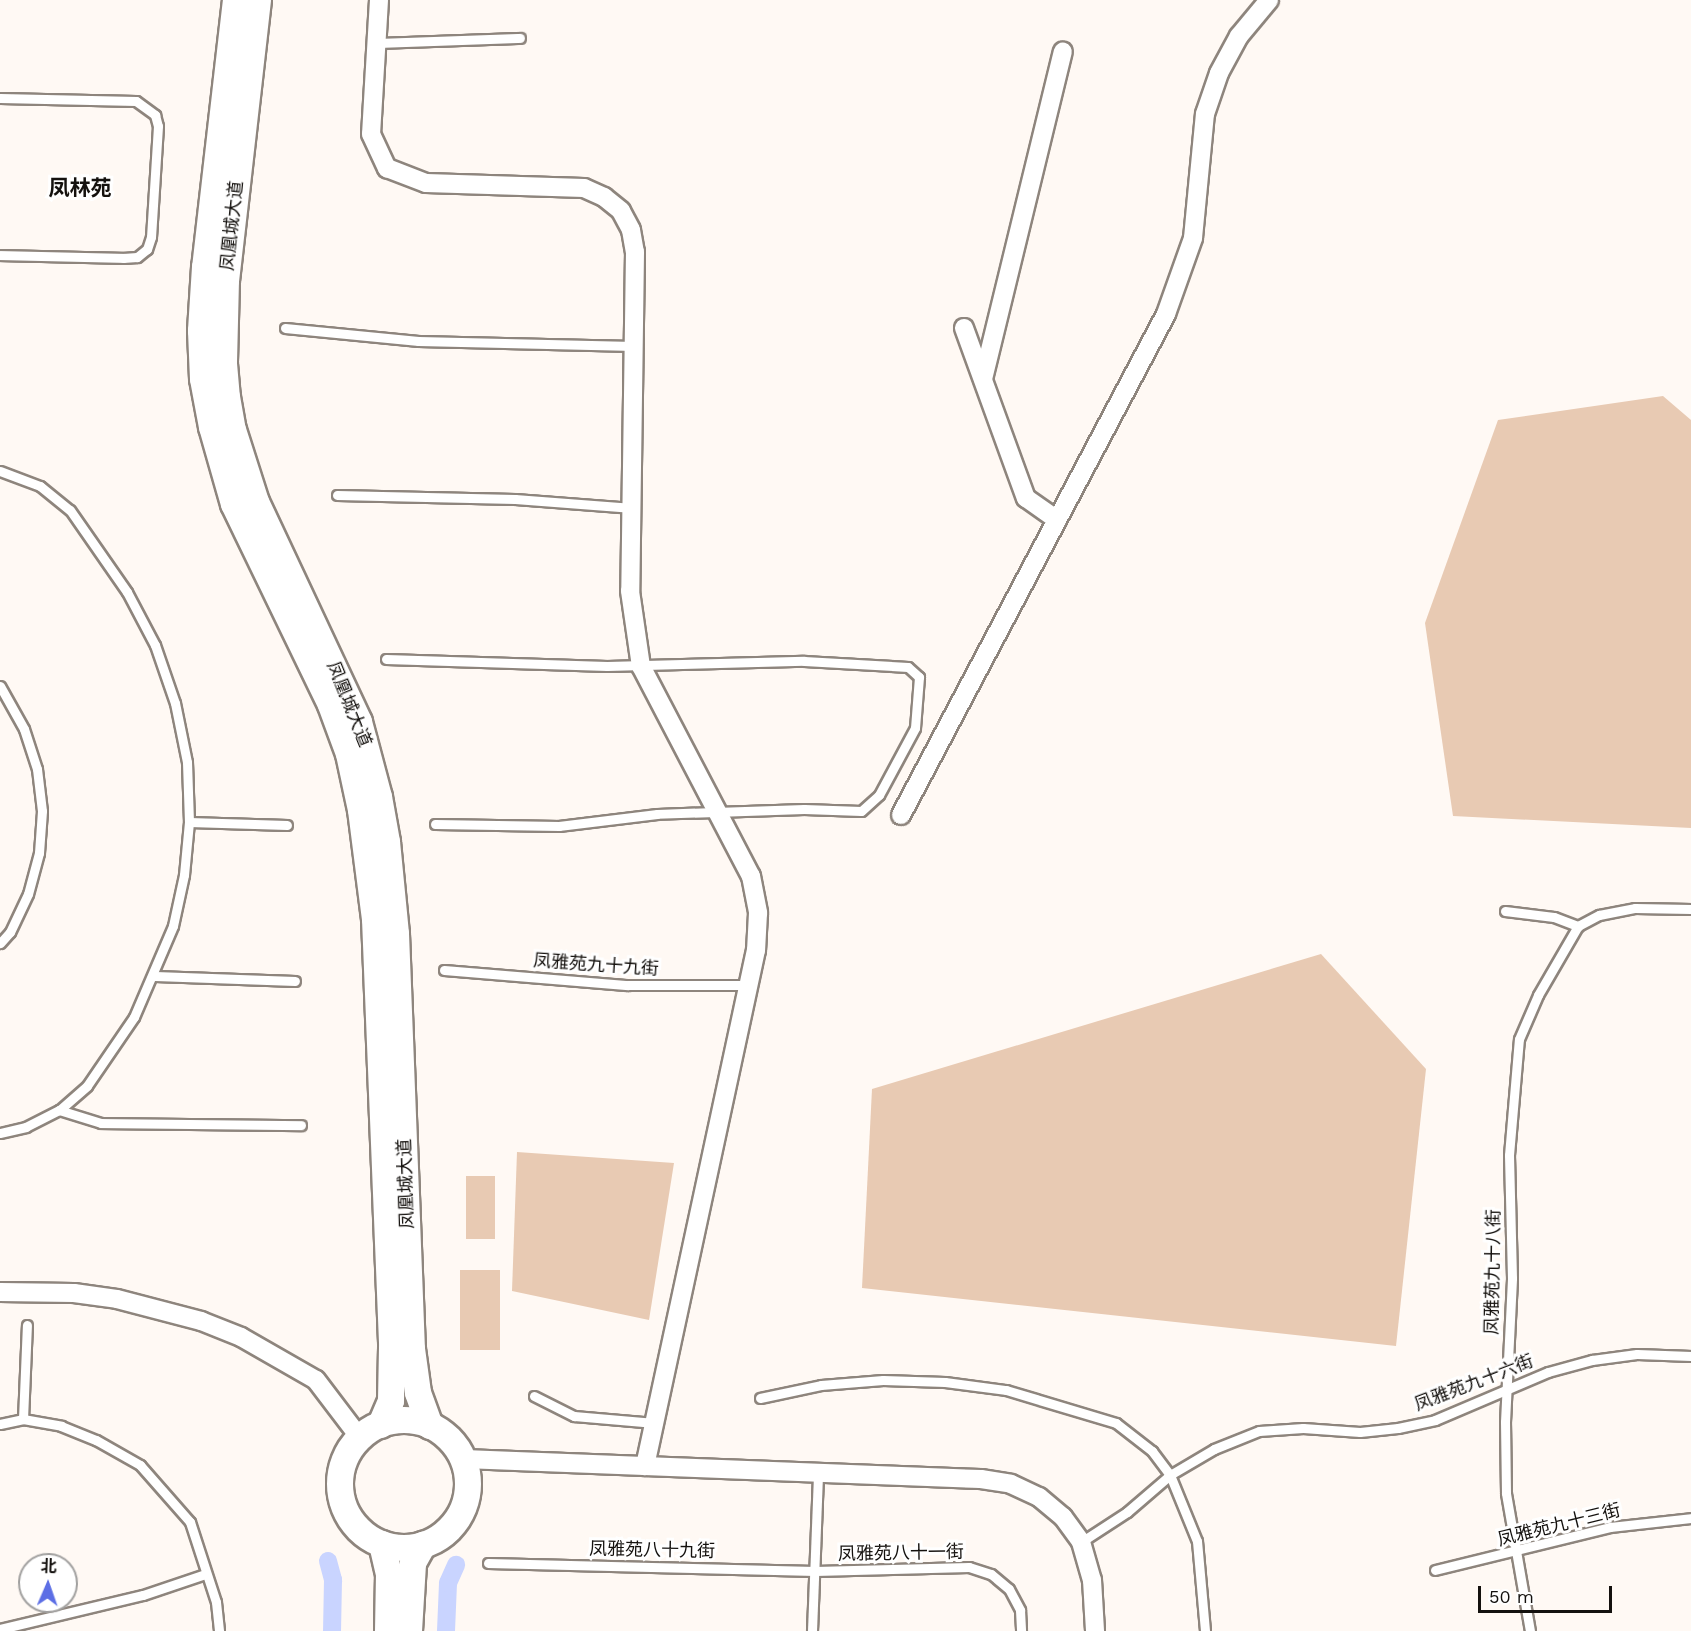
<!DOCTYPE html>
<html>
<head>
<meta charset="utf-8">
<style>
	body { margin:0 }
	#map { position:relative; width:1691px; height:1631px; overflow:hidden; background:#fff9f4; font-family:"Work Sans","Noto Sans SC",sans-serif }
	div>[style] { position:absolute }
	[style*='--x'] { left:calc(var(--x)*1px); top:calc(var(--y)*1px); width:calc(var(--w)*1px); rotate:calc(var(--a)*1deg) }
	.green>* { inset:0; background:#e8cab3; transform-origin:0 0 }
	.canal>* { height:18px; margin:-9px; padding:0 9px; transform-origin:9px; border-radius:9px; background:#c9d4ff }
	.roads { filter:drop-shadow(2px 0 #8e857d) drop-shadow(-2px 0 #8e857d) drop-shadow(0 2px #8e857d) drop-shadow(0 -2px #8e857d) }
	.service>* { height:9px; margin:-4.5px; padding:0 4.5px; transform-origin:4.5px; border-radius:4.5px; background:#fff }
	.minor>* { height:18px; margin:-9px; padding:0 9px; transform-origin:9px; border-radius:9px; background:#fff }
	.secondary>* { height:26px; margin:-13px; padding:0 13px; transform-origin:13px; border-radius:13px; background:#fff }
	.secondary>.ring { margin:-13px; padding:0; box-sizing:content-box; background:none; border:26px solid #fff; border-radius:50% }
	span { translate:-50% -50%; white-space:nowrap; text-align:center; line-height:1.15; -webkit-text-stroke:6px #fff; paint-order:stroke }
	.street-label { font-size:18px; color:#14110e }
	.quarter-label { font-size:21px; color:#14110e; font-weight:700 }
	.north { position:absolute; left:18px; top:1553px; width:60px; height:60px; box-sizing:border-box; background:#fff; border:2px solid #a1a09f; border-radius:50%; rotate:2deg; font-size:16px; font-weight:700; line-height:24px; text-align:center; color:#14110e }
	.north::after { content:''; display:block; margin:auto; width:21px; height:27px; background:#5c6ee5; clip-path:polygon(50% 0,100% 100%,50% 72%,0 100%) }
	.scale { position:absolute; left:1478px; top:1586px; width:134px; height:27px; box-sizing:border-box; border:3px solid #14110e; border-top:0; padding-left:8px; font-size:18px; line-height:21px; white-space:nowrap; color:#14110e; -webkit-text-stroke:4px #fff; paint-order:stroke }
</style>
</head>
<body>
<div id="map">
	<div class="green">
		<i style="clip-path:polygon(1663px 396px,1691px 420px,1691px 828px,1453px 816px,1425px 623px,1498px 420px)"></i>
		<i style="clip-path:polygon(1321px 954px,1426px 1069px,1396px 1346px,862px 1288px,872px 1089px)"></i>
		<i style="clip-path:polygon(517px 1152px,674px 1163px,649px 1320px,512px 1291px)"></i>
		<i style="left:466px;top:1176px;width:29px;height:63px"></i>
		<i style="left:460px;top:1270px;width:40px;height:80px"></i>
	</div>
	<div class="canal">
		<i style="--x:328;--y:1561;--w:20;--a:75"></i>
		<i style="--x:333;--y:1580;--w:51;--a:91.1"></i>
		<i style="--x:446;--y:1631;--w:48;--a:-87.6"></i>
		<i style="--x:448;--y:1583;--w:20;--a:-66"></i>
	</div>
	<div class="roads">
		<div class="service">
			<i style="--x:375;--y:43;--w:145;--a:-2"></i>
			<i style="--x:0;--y:98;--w:136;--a:1.3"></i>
			<i style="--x:136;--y:101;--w:24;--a:36"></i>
			<i style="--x:155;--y:115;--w:11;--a:75"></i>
			<i style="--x:158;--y:126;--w:111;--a:93.6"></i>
			<i style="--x:151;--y:237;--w:13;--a:108"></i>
			<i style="--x:147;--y:249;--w:13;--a:141"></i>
			<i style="--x:137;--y:257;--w:14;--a:176"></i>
			<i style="--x:123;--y:258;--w:123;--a:-178.6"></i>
			<i style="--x:285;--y:328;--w:134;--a:5.6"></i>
			<i style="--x:418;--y:341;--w:216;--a:1.3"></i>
			<i style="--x:0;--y:471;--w:43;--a:20.6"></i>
			<i style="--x:40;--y:486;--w:38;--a:39"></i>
			<i style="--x:70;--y:510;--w:100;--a:55.2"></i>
			<i style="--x:127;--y:592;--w:60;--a:62.2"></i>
			<i style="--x:155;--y:645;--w:61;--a:71"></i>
			<i style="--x:175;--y:703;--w:60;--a:78.5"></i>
			<i style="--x:187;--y:762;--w:60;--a:88.1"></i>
			<i style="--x:189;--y:822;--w:53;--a:95.4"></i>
			<i style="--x:184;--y:875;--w:52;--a:102.2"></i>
			<i style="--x:173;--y:926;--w:99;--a:113.2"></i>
			<i style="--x:134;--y:1017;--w:83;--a:124.3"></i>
			<i style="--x:87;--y:1086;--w:37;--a:139"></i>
			<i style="--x:59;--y:1110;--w:37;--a:153"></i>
			<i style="--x:26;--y:1127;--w:27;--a:167"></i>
			<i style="--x:337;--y:495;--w:178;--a:1.3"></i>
			<i style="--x:515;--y:499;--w:118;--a:4.4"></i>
			<i style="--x:386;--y:659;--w:221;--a:1.8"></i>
			<i style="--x:607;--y:666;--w:197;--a:-1.5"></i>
			<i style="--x:804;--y:661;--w:104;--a:3.3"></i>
			<i style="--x:908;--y:667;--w:15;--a:42"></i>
			<i style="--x:919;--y:677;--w:51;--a:94.5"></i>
			<i style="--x:915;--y:728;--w:76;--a:118.2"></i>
			<i style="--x:879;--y:795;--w:24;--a:138"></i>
			<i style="--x:861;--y:811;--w:57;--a:-178"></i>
			<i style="--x:804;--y:809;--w:147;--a:178.1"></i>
			<i style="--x:657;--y:814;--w:99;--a:173"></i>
			<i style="--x:559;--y:826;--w:124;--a:-179.1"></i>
			<i style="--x:0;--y:686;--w:49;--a:60.8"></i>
			<i style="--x:24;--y:729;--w:42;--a:72"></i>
			<i style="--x:37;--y:769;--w:42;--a:83.2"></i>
			<i style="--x:42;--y:811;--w:42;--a:94.1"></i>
			<i style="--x:39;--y:853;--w:42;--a:105"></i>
			<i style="--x:28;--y:894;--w:42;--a:115.3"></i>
			<i style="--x:10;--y:932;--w:15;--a:132"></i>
			<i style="--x:189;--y:822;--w:98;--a:1.8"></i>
			<i style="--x:1505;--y:911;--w:49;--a:7"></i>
			<i style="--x:1554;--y:917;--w:26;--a:21"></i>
			<i style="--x:444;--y:970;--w:185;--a:4.7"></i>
			<i style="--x:628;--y:985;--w:117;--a:0"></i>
			<i style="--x:155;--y:976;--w:140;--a:2"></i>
			<i style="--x:59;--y:1110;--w:44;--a:17.2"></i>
			<i style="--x:101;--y:1123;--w:200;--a:0.6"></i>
			<i style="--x:534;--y:1396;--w:45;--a:26.6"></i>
			<i style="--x:574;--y:1416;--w:81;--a:4.9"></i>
			<i style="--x:760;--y:1398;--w:62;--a:-12"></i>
			<i style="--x:821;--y:1385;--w:62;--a:-4.6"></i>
			<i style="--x:883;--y:1380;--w:62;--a:1.8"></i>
			<i style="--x:945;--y:1382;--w:62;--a:7.5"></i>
			<i style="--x:1006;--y:1390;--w:115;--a:16.7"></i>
			<i style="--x:1116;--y:1423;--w:46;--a:37.9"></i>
			<i style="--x:1152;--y:1451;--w:30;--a:53"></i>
			<i style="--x:1170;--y:1475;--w:71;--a:67.8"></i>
			<i style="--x:1197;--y:1541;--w:90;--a:84.9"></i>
			<i style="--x:23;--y:1419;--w:94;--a:-87.6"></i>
			<i style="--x:0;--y:1424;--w:24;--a:-12"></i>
			<i style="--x:23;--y:1419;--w:39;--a:10"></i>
			<i style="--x:61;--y:1426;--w:38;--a:22"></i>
			<i style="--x:96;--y:1440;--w:51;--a:29.6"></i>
			<i style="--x:140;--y:1465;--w:76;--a:48.7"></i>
			<i style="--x:190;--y:1522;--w:84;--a:72"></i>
			<i style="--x:216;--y:1602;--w:29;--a:84"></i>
			<i style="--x:1081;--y:1542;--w:55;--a:-33.1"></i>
			<i style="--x:1127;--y:1512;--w:57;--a:-40.7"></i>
			<i style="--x:1170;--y:1475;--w:51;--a:-30.6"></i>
			<i style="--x:1214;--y:1449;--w:48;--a:-21.8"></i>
			<i style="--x:1259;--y:1431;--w:44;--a:-3.9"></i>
			<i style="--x:1303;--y:1428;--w:57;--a:4"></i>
			<i style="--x:1360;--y:1432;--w:38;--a:-6"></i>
			<i style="--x:1398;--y:1428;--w:38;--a:-12"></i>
			<i style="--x:1435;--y:1420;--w:123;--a:-23"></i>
			<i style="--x:1548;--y:1372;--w:46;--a:-15.3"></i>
			<i style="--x:1592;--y:1360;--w:45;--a:-7.6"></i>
			<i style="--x:1637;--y:1354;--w:54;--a:2.1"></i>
			<i style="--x:488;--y:1563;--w:327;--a:1.4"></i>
			<i style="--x:815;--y:1571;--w:154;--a:-1.5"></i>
			<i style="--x:969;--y:1567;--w:23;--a:18"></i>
			<i style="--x:991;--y:1574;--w:23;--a:40"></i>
			<i style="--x:1009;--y:1589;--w:24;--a:62"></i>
			<i style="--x:1020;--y:1610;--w:21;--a:87"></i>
			<i style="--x:1435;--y:1570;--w:180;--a:-13.8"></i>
			<i style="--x:1610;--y:1527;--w:81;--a:-6.3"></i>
			<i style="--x:0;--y:1629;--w:147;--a:-13.4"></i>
			<i style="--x:143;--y:1595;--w:65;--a:-18.7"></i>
			<i style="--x:812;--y:1631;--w:158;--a:-87.8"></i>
			<i style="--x:1530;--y:1631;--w:140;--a:-99.9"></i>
			<i style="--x:1506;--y:1493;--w:71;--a:-90.8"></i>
			<i style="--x:1505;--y:1422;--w:144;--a:-87.2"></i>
			<i style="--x:1512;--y:1278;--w:123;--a:-91.4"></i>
			<i style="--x:1509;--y:1155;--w:116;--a:-85.1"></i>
			<i style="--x:1519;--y:1039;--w:48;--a:-66.6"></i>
			<i style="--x:1538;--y:995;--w:80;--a:-59.9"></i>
			<i style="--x:1578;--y:926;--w:24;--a:-28"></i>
			<i style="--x:1599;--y:915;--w:37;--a:-11"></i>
			<i style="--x:1635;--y:908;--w:56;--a:1"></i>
		</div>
		<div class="minor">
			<i style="--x:379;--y:0;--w:134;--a:93.4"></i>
			<i style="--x:371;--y:134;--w:38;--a:65"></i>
			<i style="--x:387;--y:168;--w:42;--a:21"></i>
			<i style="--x:426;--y:183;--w:158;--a:1.8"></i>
			<i style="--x:584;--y:188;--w:22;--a:24"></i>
			<i style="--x:604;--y:197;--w:22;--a:39"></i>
			<i style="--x:621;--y:211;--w:21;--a:62"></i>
			<i style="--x:631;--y:230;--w:22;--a:80"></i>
			<i style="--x:635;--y:252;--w:339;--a:90.8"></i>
			<i style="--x:630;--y:591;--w:76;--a:81.7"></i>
			<i style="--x:641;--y:666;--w:237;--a:62.4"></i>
			<i style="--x:751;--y:876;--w:38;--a:79"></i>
			<i style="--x:758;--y:913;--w:37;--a:93"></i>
			<i style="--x:756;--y:950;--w:528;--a:102.14"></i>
			<i style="--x:964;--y:328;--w:181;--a:70"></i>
			<i style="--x:1026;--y:498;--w:38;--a:35"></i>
			<i style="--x:983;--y:379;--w:337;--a:-76.3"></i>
			<i style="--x:901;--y:815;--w:567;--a:-62.12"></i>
			<i style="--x:1166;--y:314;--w:81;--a:-70.4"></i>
			<i style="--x:1193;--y:238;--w:125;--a:-84.5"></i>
			<i style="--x:1205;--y:114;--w:43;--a:-71.1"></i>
			<i style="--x:1219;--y:73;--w:42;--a:-61.6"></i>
			<i style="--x:1239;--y:36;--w:47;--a:-50.2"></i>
			<i style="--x:0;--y:1292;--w:74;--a:0.8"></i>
			<i style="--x:74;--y:1293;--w:43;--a:7.9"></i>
			<i style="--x:117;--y:1299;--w:87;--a:14.7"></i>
			<i style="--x:201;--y:1321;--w:43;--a:21.8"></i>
			<i style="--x:241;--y:1337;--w:86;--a:29.8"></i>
			<i style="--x:316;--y:1380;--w:73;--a:52.8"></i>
			<i style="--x:464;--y:1459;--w:517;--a:2.22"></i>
			<i style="--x:981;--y:1479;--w:30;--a:9"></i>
			<i style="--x:1011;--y:1484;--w:31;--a:25"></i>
			<i style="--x:1039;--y:1497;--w:31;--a:40"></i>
			<i style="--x:1063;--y:1517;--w:31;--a:54"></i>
			<i style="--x:1081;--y:1542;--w:40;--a:74"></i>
			<i style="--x:1092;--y:1580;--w:51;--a:86.6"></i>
		</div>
		<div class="secondary">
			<i style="--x:236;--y:0;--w:269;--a:96.6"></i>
			<i style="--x:205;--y:267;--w:64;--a:93.6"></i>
			<i style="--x:201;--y:331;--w:48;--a:87.6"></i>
			<i style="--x:203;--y:379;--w:49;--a:79.4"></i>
			<i style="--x:212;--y:427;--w:80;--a:74.1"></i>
			<i style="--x:234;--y:504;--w:223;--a:64.2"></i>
			<i style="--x:331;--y:705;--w:52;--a:69.8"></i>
			<i style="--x:349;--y:754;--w:57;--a:77.9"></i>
			<i style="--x:361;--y:810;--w:110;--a:82.7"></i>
			<i style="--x:375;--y:919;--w:429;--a:87.7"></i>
			<i style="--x:392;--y:1348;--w:53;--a:91.1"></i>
			<i style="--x:391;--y:1401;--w:26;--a:113"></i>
			<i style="--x:258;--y:0;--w:282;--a:96.5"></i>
			<i style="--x:226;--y:280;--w:84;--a:91.4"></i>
			<i style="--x:224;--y:364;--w:33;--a:85"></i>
			<i style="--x:227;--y:397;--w:34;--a:80"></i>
			<i style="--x:233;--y:430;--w:76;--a:72.3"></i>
			<i style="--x:256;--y:502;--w:243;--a:64.9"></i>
			<i style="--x:359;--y:722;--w:78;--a:75.1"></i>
			<i style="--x:379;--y:797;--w:46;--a:79.9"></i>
			<i style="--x:387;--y:842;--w:92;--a:84.4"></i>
			<i style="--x:396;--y:934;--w:415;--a:87.8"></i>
			<i style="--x:412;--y:1349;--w:44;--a:82.2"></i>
			<i style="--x:418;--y:1393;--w:35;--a:70"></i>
			<i class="ring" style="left:340px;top:1420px;width:102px;height:102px"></i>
			<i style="--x:382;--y:1544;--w:31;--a:77"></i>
			<i style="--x:389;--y:1574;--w:57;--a:91"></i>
			<i style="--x:409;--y:1631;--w:68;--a:-86.6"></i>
			<i style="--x:413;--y:1563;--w:21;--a:-61"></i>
		</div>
	</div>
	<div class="street-label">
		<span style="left:232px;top:226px;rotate:-84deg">凤凰城大道</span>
		<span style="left:349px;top:704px;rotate:68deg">凤凰城大道</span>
		<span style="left:596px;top:965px;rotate:4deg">凤雅苑九十九街</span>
		<span style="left:406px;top:1184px;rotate:-92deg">凤凰城大道</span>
		<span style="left:1493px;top:1272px;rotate:-89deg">凤雅苑九十八街</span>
		<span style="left:1474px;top:1383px;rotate:-21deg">凤雅苑九十六街</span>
		<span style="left:1559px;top:1525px;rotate:-14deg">凤雅苑九十三街</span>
		<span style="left:652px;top:1550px;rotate:1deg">凤雅苑八十九街</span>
		<span style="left:901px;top:1553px;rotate:-1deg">凤雅苑八十一街</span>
	</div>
	<div class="quarter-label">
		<span style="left:80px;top:188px">凤林苑</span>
	</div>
	<div class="north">北</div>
	<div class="scale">50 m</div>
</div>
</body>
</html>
